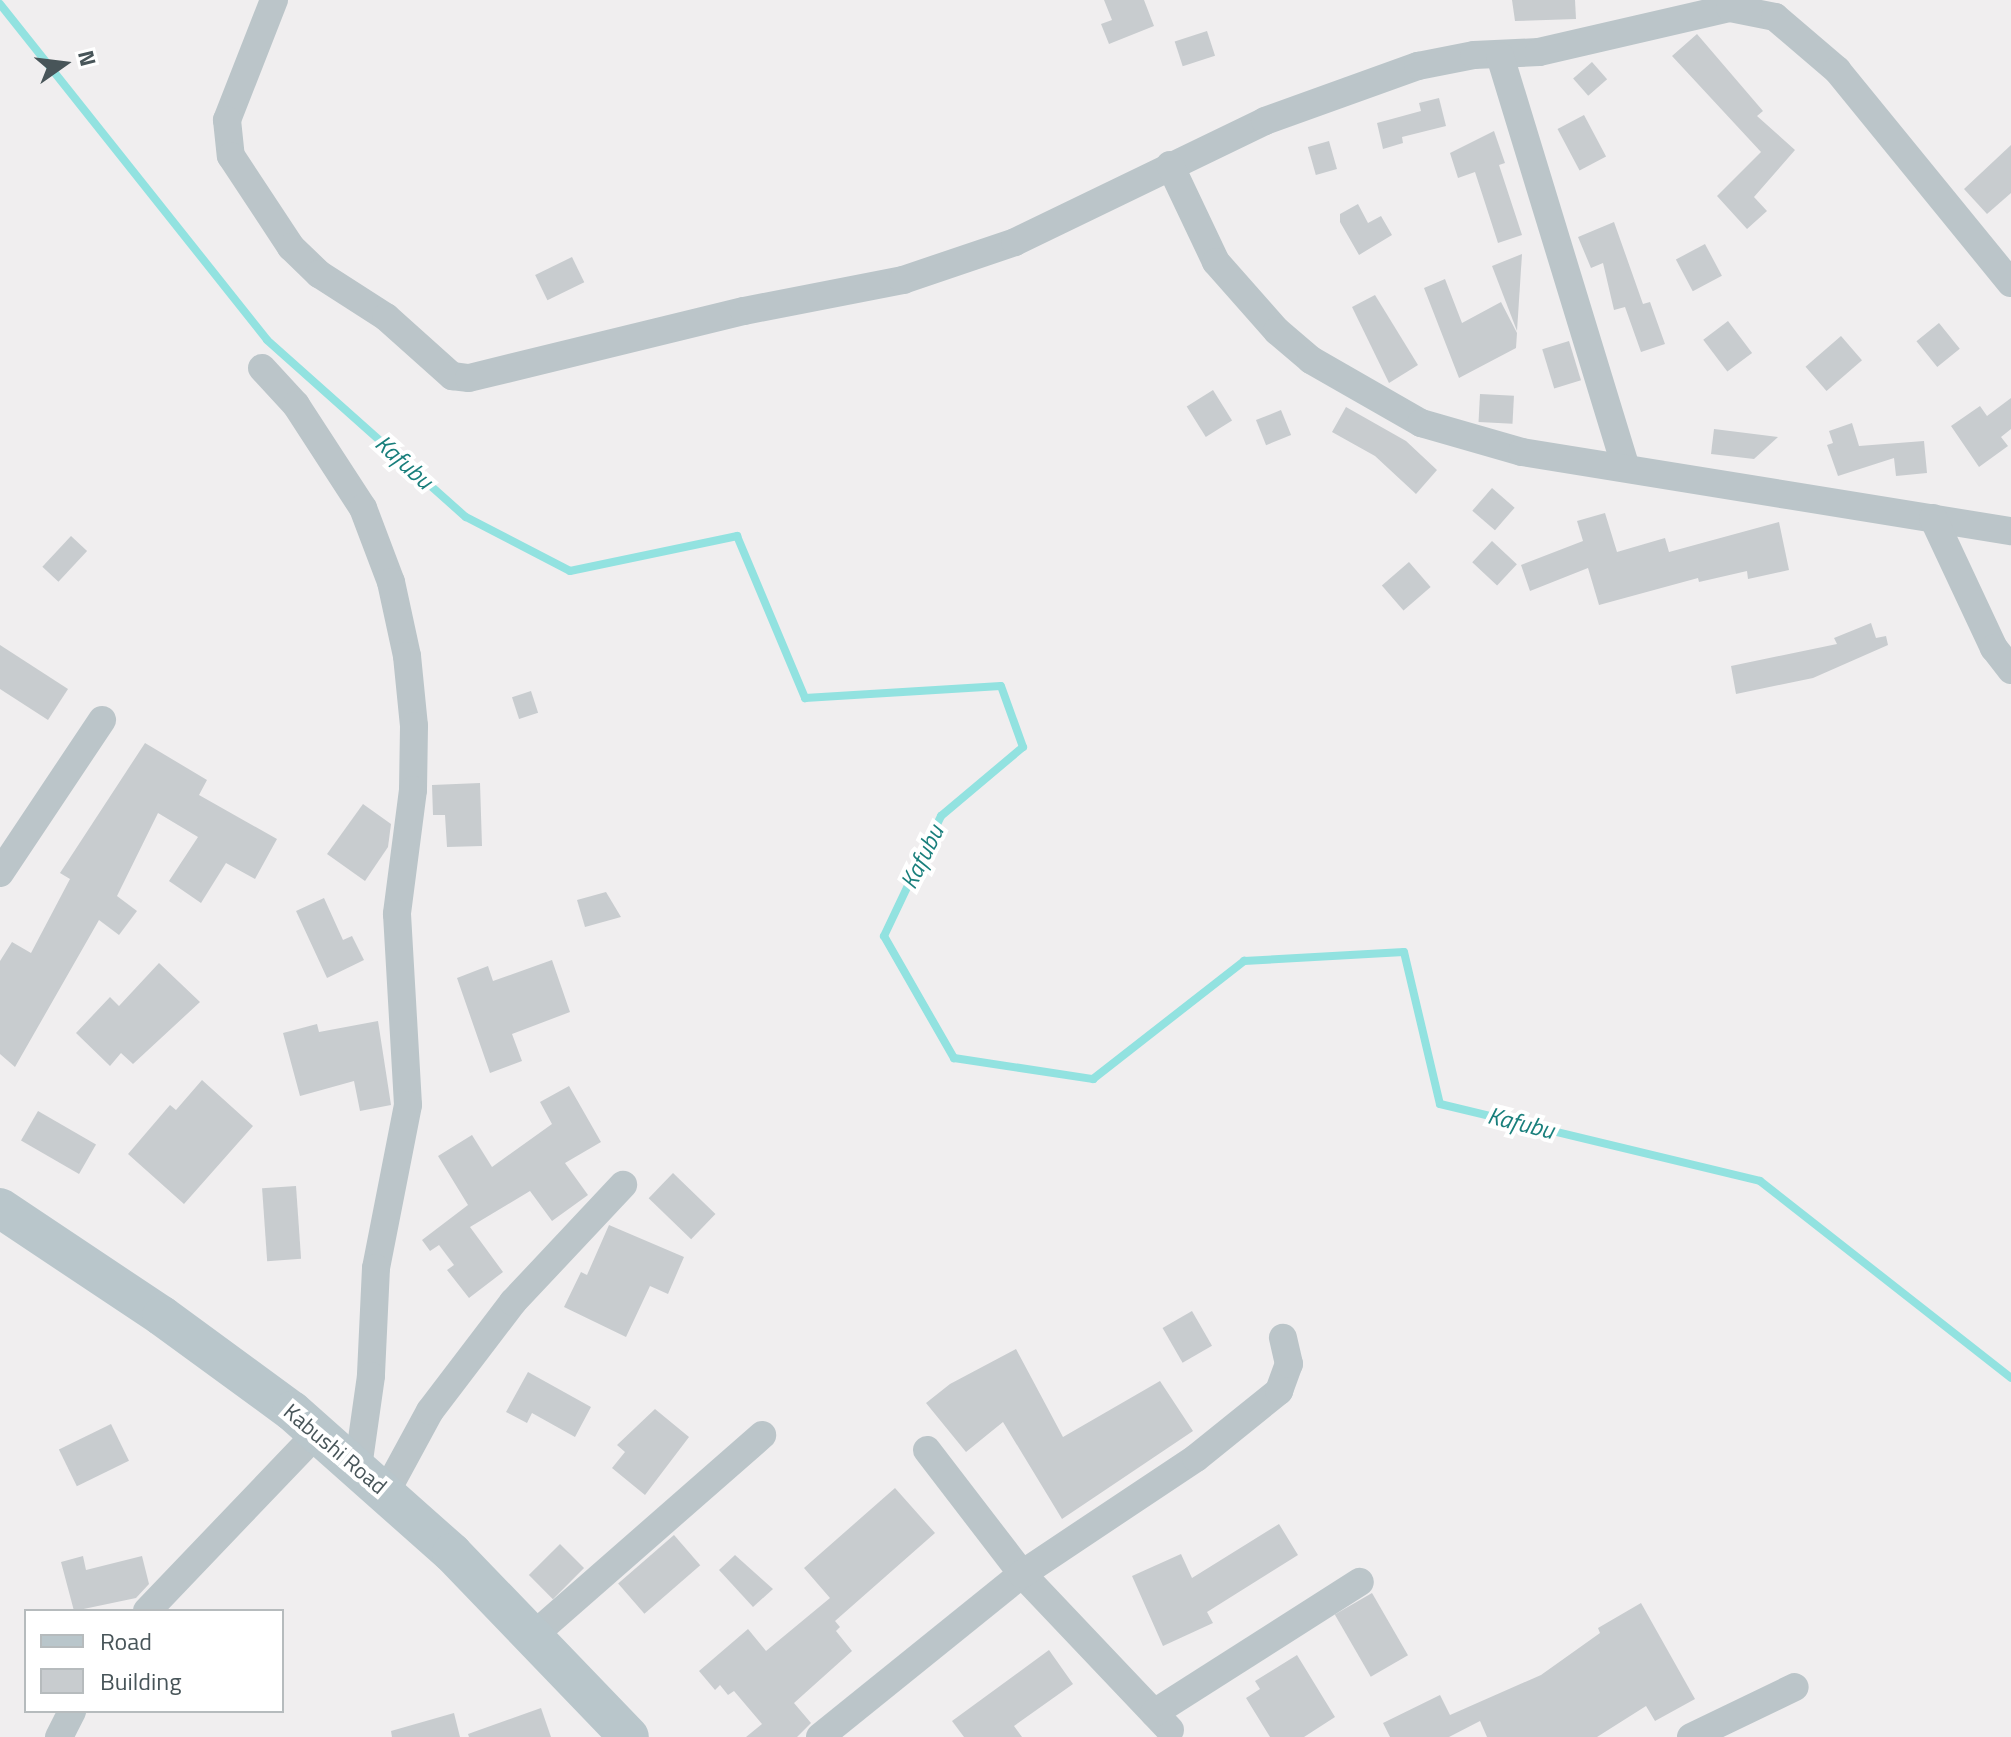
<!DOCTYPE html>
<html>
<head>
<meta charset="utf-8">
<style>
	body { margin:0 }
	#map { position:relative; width:2011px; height:1737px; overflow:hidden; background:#f0eeef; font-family:"Titillium Web",sans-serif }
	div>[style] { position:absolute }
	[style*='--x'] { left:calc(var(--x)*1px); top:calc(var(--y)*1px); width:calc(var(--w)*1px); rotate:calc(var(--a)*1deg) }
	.stream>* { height:8px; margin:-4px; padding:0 4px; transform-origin:4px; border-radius:4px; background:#92e2e0 }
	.building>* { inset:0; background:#c8cccf; transform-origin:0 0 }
	.street>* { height:28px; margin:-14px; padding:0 14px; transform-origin:14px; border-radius:14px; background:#bbc5c9 }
	.secondary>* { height:40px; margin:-20px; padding:0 20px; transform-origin:20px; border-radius:20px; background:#b9c6cb }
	span { translate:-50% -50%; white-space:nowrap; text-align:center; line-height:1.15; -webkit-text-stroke:8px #fff; paint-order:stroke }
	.street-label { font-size:22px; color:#485559 }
	.water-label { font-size:24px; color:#197f7c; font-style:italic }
	.legend { position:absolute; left:24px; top:1609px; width:260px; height:104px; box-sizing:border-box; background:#fff; border:2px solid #b6bbbd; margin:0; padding:10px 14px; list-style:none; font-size:24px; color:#485559 }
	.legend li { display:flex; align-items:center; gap:16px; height:40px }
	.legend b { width:40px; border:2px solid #b6bbbd }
	.north { position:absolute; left:24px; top:24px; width:80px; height:80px; -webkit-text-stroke:6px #fff; paint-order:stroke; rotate:76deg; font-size:22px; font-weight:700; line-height:32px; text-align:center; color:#485559 }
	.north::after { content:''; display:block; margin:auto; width:28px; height:36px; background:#485559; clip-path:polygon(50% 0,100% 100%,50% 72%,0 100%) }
</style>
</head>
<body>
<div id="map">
	<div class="stream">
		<i style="--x:0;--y:4;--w:429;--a:51.5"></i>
		<i style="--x:267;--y:340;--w:266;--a:41.7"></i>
		<i style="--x:466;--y:517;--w:117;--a:27.4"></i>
		<i style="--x:570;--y:571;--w:171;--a:-11.8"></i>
		<i style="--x:737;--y:536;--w:176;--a:67.2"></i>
		<i style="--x:805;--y:698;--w:196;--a:-3.5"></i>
		<i style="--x:1001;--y:686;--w:65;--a:70.2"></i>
		<i style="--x:1023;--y:747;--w:107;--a:139.9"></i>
		<i style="--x:941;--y:816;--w:133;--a:115.4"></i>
		<i style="--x:884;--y:936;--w:141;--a:60.2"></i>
		<i style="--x:954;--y:1058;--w:141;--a:8.6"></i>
		<i style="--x:1093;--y:1079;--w:192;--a:-38"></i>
		<i style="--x:1244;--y:961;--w:160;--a:-3.2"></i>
		<i style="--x:1404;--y:952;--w:156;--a:76.7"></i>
		<i style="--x:1440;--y:1104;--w:329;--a:13.5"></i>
		<i style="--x:1760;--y:1181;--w:319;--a:38.1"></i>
	</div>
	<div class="building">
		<i style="clip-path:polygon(1104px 0,1144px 0,1154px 26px,1109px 44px,1101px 24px,1112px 20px)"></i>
		<i style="clip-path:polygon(1512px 0,1575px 0,1576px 19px,1515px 21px)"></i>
		<i style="left:1207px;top:31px;width:26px;height:34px;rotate:72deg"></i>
		<i style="clip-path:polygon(1697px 34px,1763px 111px,1757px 116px,1795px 150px,1754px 197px,1767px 211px,1747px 229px,1717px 196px,1761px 152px,1672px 56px)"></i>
		<i style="left:1592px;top:62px;width:23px;height:25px;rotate:49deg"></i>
		<i style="clip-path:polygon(1439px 98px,1446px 126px,1402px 137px,1403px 143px,1383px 149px,1377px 123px,1421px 111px,1419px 103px)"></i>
		<i style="left:1584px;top:115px;width:47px;height:30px;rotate:62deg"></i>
		<i style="clip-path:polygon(1494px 131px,1505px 163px,1499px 165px,1522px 235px,1498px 243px,1475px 172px,1458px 178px,1450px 153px)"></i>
		<i style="left:1329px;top:141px;width:29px;height:22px;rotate:74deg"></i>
		<i style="clip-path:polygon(2011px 145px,2011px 193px,1987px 214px,1964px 189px)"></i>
		<i style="clip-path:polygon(1358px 204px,1368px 223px,1381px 216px,1392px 235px,1359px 255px,1340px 222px,1340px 214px)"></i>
		<i style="clip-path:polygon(1614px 222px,1643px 304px,1650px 302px,1665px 344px,1641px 352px,1625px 307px,1614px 310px,1603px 263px,1591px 268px,1578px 237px)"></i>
		<i style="left:1705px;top:244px;width:36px;height:33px;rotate:62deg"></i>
		<i style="clip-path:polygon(1522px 254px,1517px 331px,1492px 266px)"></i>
		<i style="left:572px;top:257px;width:28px;height:41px;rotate:64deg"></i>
		<i style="clip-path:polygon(1445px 279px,1462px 323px,1501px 302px,1517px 333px,1516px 348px,1459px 378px,1424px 288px)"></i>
		<i style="clip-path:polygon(1375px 295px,1418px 365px,1389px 383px,1352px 307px)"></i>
		<i style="left:1728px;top:321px;width:40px;height:31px;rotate:53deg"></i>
		<i style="left:1939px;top:323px;width:33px;height:29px;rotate:51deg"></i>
		<i style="left:1841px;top:336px;width:32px;height:47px;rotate:49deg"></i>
		<i style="left:1569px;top:341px;width:41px;height:28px;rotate:73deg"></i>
		<i style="left:1213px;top:390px;width:36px;height:31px;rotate:58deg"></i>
		<i style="left:1480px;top:394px;width:34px;height:28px;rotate:3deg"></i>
		<i style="clip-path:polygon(2011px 398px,2011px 429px,2001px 437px,2008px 446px,1979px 467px,1951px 426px,1980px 406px,1987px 416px)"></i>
		<i style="clip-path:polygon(1346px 407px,1406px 441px,1437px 470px,1416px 494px,1375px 456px,1332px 432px)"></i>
		<i style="left:1281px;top:410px;width:27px;height:27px;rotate:68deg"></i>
		<i style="clip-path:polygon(1852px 423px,1859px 446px,1924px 441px,1927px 473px,1896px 476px,1894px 458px,1838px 476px,1827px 445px,1833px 443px,1829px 431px)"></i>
		<i style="clip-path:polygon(1714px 429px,1778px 437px,1754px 459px,1711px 454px)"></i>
		<i style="left:1492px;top:488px;width:30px;height:30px;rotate:41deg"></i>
		<i style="clip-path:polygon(1605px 513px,1617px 552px,1665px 538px,1669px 552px,1779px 522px,1789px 570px,1748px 579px,1747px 571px,1699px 582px,1698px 578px,1599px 605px,1588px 568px,1530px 591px,1521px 565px,1583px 541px,1577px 521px)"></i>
		<i style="left:71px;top:536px;width:22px;height:42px;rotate:43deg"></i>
		<i style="left:1492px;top:541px;width:34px;height:29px;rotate:43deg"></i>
		<i style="left:1409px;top:562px;width:33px;height:36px;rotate:49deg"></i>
		<i style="clip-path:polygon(1871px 623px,1876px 638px,1886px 636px,1888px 645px,1813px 678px,1736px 694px,1731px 666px,1837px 644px,1834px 638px)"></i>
		<i style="clip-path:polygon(0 645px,68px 689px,48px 720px,0 689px)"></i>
		<i style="left:531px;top:691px;width:23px;height:20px;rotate:72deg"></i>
		<i style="clip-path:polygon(145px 743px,207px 780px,199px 795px,277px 839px,255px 879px,226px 863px,201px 903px,169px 881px,198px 837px,158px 813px,117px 896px,137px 911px,119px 935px,99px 920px,15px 1067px,0 1054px,0 961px,12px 942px,31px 953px,70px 879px,60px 873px)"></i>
		<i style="clip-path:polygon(480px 783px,482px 846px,447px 847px,445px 815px,433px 815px,432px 785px)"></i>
		<i style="clip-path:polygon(363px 804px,391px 824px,388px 847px,365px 881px,327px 854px)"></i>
		<i style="clip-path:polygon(606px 892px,621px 917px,585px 927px,577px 900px)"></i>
		<i style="clip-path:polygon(324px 898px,343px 940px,352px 936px,364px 960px,327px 978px,296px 911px)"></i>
		<i style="clip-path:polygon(552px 960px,570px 1012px,512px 1034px,522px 1061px,490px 1073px,457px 978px,488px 966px,493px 981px)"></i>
		<i style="clip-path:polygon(159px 963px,200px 1002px,133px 1064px,121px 1053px,110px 1066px,76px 1033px,110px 997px,119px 1006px)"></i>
		<i style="clip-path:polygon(378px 1021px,391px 1105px,360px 1111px,354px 1081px,300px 1096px,283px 1033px,317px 1024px,319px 1032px)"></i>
		<i style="clip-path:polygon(202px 1080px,253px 1126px,184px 1204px,128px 1154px,170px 1105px,176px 1110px)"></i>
		<i style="clip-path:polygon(569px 1086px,601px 1142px,565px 1163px,588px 1195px,552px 1221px,530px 1191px,470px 1227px,503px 1272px,469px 1298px,447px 1270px,454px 1265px,439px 1245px,430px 1251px,422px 1240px,468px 1205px,438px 1156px,472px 1135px,492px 1167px,552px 1124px,540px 1102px)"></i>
		<i style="left:38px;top:1111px;width:67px;height:34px;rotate:30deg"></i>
		<i style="left:673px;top:1173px;width:59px;height:35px;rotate:44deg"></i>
		<i style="left:296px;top:1186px;width:73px;height:34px;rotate:86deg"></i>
		<i style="clip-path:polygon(609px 1225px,684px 1257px,668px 1294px,650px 1286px,626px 1337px,564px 1307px,581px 1272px,587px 1275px)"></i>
		<i style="left:1192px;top:1311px;width:40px;height:34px;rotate:60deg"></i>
		<i style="clip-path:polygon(1016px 1349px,1063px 1437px,1160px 1381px,1193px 1431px,1062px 1519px,1003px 1422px,966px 1452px,926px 1403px,950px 1384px)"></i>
		<i style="clip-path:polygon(528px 1372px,591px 1407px,575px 1437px,532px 1413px,527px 1423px,506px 1412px)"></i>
		<i style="clip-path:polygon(655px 1409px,689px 1437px,645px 1495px,612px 1468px,625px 1452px,617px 1445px)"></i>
		<i style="left:111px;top:1424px;width:41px;height:58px;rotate:64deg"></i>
		<i style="clip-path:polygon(895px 1488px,935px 1533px,835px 1621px,840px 1627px,836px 1631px,852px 1651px,794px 1703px,811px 1723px,797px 1737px,746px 1737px,762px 1724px,734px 1691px,728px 1695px,720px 1685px,715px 1690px,699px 1671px,748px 1629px,766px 1651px,830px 1598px,804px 1568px)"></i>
		<i style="clip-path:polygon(1279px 1524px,1298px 1555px,1207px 1612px,1213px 1623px,1163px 1646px,1132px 1576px,1181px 1554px,1192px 1578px)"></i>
		<i style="left:674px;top:1535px;width:40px;height:74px;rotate:49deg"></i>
		<i style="left:560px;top:1544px;width:34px;height:44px;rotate:45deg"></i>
		<i style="clip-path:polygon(735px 1555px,773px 1589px,753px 1607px,719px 1570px)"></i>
		<i style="clip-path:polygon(83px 1556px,86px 1570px,142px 1556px,149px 1584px,136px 1598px,74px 1611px,61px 1562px)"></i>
		<i style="left:1372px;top:1593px;width:72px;height:43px;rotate:60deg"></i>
		<i style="clip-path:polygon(1641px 1603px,1695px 1699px,1655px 1721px,1646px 1706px,1597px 1737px,1487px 1737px,1480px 1721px,1449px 1737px,1390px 1737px,1383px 1723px,1440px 1695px,1450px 1715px,1541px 1675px,1600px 1633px,1598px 1628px)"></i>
		<i style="clip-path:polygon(1049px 1650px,1073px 1684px,1014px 1726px,1022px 1737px,964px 1737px,952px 1721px)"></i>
		<i style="clip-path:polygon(1297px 1655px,1335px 1717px,1304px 1737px,1270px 1737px,1246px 1698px,1260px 1689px,1255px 1681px)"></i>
		<i style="clip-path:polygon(541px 1708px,551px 1737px,469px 1737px,468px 1734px)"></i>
		<i style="clip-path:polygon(454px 1713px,460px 1737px,392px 1737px,391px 1731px)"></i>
	</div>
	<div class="street">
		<i style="--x:274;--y:0;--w:129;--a:111.4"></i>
		<i style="--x:227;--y:120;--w:36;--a:84"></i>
		<i style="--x:231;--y:156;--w:109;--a:56.6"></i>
		<i style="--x:291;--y:247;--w:39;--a:44"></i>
		<i style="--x:319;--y:274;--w:80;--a:32.7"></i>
		<i style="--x:386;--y:317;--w:89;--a:41.8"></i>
		<i style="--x:452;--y:376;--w:17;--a:7"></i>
		<i style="--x:469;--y:378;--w:283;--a:-13.7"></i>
		<i style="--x:744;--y:311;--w:162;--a:-11"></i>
		<i style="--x:903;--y:280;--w:118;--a:-18.7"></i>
		<i style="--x:1015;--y:242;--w:278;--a:-25.8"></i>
		<i style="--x:1265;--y:121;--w:163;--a:-19.8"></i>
		<i style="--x:1418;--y:66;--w:57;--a:-11.1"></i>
		<i style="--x:1474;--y:55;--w:65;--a:-2.6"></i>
		<i style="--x:1539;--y:52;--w:196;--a:-13"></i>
		<i style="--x:1730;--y:8;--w:46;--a:11.3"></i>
		<i style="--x:1775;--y:17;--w:82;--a:40.5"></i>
		<i style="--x:1837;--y:70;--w:275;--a:50.8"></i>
		<i style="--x:1500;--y:56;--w:429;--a:73"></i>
		<i style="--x:1170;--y:165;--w:107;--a:64.6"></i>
		<i style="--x:1216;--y:262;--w:92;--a:48.5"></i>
		<i style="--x:1277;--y:331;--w:45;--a:40.5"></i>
		<i style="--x:1311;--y:360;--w:127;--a:29.8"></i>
		<i style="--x:1421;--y:423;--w:105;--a:16"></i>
		<i style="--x:1522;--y:452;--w:495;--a:9.2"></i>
		<i style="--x:262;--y:368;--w:50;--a:47.4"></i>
		<i style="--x:296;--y:405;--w:123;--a:57"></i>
		<i style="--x:363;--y:508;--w:79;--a:69.3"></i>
		<i style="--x:391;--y:582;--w:76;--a:77.8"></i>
		<i style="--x:407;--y:656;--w:70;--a:84.3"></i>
		<i style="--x:414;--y:726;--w:64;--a:90.9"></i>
		<i style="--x:413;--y:790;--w:125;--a:97.4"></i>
		<i style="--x:397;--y:914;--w:191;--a:86.7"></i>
		<i style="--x:408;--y:1105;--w:166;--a:101.1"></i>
		<i style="--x:376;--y:1268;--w:108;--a:92.7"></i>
		<i style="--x:371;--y:1376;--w:92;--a:98.1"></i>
		<i style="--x:1933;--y:518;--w:144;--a:64.9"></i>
		<i style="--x:1994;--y:648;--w:28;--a:52"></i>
		<i style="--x:0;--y:873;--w:184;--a:-56.3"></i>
		<i style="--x:927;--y:1450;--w:156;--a:52.5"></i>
		<i style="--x:1022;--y:1574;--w:215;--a:46.5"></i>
		<i style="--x:386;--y:1492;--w:92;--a:-61.5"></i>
		<i style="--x:430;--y:1411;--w:137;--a:-52.7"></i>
		<i style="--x:513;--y:1302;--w:161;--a:-46.8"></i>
		<i style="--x:147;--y:1611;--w:248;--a:-46.3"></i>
		<i style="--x:535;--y:1634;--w:302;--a:-41.2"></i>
		<i style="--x:1154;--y:1713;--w:244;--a:-32.5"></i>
		<i style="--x:59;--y:1737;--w:29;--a:-63"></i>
		<i style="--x:820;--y:1737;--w:260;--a:-38.9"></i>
		<i style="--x:1022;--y:1574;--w:209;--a:-33.7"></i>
		<i style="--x:1196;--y:1458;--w:107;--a:-38.9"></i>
		<i style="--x:1279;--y:1391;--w:29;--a:-70"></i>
		<i style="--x:1289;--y:1364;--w:27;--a:-103"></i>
		<i style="--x:1691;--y:1737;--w:115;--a:-25.7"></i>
	</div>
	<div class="secondary">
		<i style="--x:0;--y:1208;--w:195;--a:33.7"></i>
		<i style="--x:162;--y:1316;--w:161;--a:36.2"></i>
		<i style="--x:292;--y:1411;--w:214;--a:41.6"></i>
		<i style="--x:452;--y:1553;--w:255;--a:46.1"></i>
	</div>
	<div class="street-label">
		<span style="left:335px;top:1449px;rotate:40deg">Kabushi Road</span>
	</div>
	<div class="water-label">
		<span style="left:404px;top:462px;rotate:42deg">Kafubu</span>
		<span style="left:922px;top:857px;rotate:-64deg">Kafubu</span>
		<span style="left:1521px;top:1123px;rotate:14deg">Kafubu</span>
	</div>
	<ul class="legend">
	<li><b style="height:10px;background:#b9c6cb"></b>Road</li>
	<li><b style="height:22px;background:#c8cccf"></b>Building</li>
	</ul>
	<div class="north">N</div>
</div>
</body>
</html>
